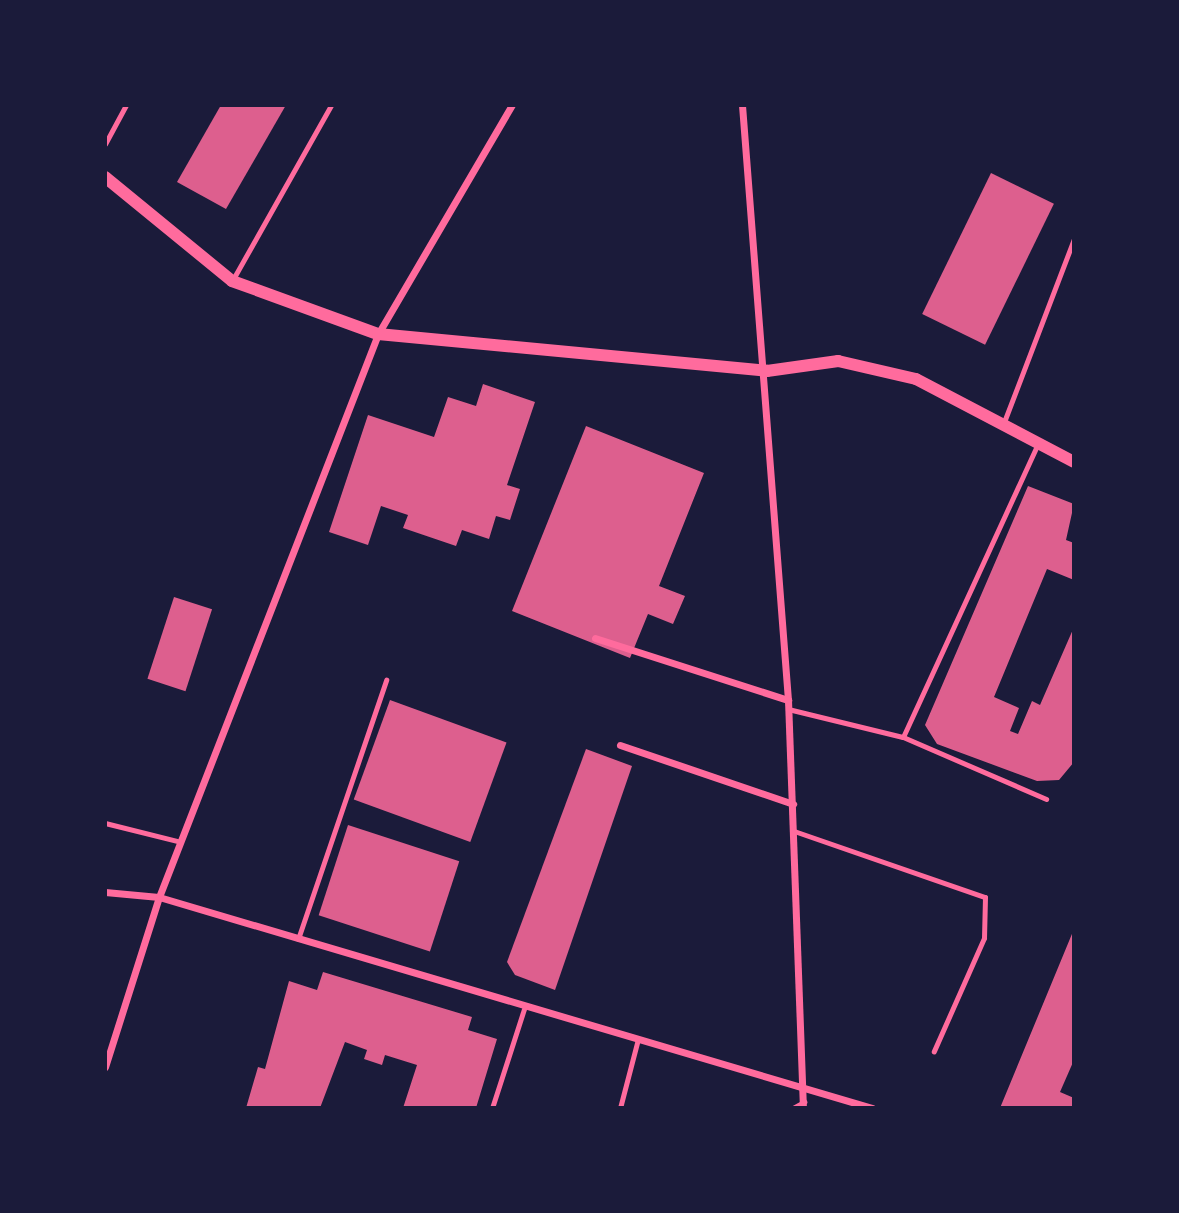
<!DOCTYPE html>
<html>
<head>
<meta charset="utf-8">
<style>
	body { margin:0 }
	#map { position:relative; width:1179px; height:1213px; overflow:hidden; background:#1b1b3a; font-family:"Roboto Serif",serif }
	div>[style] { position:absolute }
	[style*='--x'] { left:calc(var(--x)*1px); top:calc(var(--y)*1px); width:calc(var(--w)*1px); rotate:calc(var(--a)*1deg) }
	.building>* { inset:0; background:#dd5f8e; transform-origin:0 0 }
	.service>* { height:5px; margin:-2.5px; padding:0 2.5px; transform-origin:2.5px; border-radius:2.5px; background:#ff6b9d }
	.minor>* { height:7px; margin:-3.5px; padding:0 3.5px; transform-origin:3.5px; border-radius:3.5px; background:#ff6b9d }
	.tertiary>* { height:12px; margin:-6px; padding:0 6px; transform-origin:6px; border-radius:6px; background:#ff6b9d }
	span { translate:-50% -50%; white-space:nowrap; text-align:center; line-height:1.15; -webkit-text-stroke:7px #1b1b3a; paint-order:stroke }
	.frame { position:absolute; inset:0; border:107px solid #1b1b3a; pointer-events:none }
</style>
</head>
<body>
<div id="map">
	<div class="building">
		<i style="clip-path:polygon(221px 105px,286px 105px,226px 209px,177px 182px)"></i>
		<i style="left:991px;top:173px;width:70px;height:157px;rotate:26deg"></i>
		<i style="clip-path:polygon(483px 384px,535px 402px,507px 485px,520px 489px,510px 520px,496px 516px,489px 539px,462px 530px,456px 546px,403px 528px,408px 515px,381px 506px,368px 545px,329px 532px,368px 415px,434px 437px,448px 397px,476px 406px)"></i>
		<i style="clip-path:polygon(586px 426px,704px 473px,659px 586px,685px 596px,673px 624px,648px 614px,630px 658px,512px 611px)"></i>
		<i style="clip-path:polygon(1028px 486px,1074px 504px,1066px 540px,1074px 543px,1074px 580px,1047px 569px,994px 697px,1019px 708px,1010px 731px,1018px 734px,1032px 701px,1040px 705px,1074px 627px,1074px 762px,1059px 780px,1037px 781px,937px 744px,925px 725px)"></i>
		<i style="left:174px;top:597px;width:40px;height:86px;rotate:18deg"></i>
		<i style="left:390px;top:700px;width:124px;height:106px;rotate:20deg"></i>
		<i style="clip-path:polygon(586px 749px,632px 766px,555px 990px,515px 975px,507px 962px)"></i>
		<i style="left:348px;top:825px;width:117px;height:95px;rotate:18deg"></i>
		<i style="clip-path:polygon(1074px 929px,1074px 1060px,1060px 1092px,1074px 1098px,1074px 1108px,1000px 1108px)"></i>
		<i style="clip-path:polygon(323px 972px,472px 1017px,468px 1030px,497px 1039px,476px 1108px,403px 1108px,417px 1065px,385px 1055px,382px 1065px,364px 1059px,367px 1050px,345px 1042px,320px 1108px,246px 1108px,258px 1067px,265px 1069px,289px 981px,317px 990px)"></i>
	</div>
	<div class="service">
		<i style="--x:105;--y:144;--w:44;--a:-61.7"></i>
		<i style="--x:232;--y:281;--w:202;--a:-60.6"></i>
		<i style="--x:1004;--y:422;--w:196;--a:-69.1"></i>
		<i style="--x:788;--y:709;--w:118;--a:13.7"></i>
		<i style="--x:903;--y:737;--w:156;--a:23.4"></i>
		<i style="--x:903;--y:737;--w:323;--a:-65.3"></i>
		<i style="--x:105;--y:823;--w:78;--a:14"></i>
		<i style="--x:794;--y:831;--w:202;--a:19.1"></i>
		<i style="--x:985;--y:897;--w:41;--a:91.4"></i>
		<i style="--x:984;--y:938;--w:124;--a:113.9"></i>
		<i style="--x:298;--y:939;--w:274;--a:-71.2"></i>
		<i style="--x:492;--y:1108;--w:104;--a:-72.1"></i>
		<i style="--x:620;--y:1108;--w:71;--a:-75.4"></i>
		<i style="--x:793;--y:1108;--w:13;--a:-29"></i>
	</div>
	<div class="minor">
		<i style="--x:742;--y:105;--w:597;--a:85.58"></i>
		<i style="--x:788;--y:700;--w:408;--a:87.9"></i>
		<i style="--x:595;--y:638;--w:203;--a:17.8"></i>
		<i style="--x:620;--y:745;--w:183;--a:18.8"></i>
		<i style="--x:105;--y:892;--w:54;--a:5.3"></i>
		<i style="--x:159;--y:897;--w:744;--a:16.49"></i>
		<i style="--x:105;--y:1067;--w:178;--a:-72.4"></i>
		<i style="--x:159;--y:897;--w:604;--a:-68.74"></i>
		<i style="--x:378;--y:334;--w:265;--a:-59.7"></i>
	</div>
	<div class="tertiary">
		<i style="--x:105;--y:177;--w:164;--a:39.3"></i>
		<i style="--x:232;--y:281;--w:155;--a:20"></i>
		<i style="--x:378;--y:334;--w:391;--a:5.4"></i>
		<i style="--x:767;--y:371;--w:72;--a:-8"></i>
		<i style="--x:838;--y:361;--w:80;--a:13"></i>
		<i style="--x:916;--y:379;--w:178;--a:27.7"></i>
	</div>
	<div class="frame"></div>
</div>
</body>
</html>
